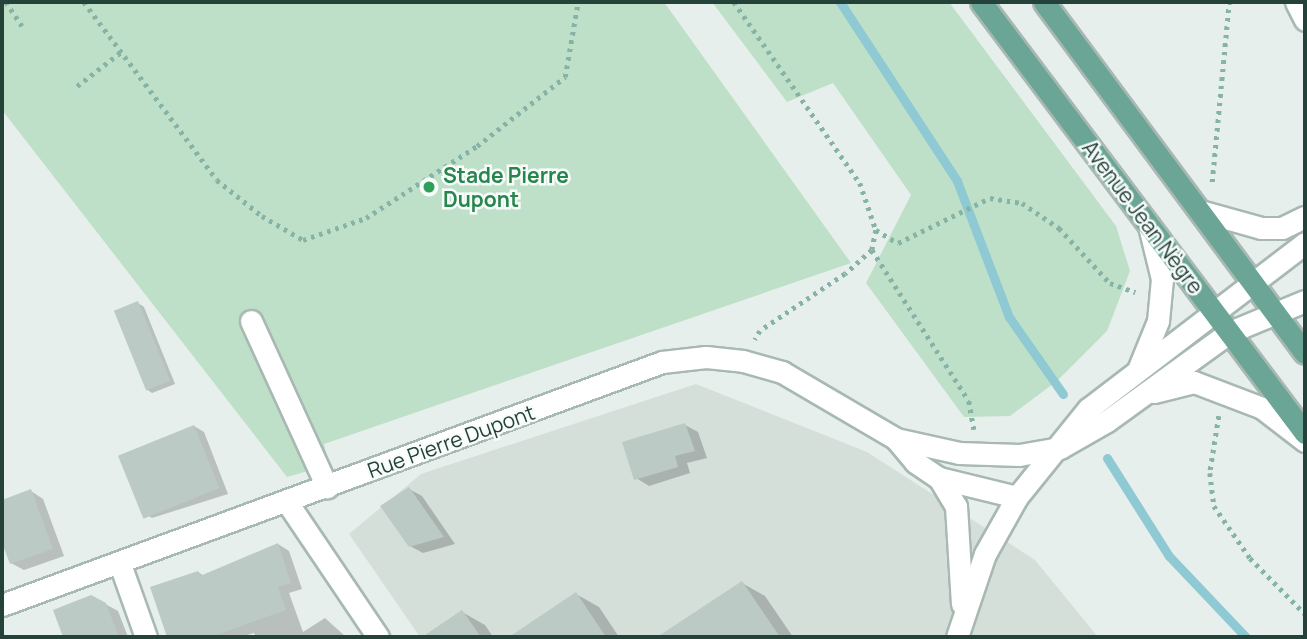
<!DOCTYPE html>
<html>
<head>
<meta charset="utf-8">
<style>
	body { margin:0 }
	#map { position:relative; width:1307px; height:639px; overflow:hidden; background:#e6efeb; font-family:Manrope,sans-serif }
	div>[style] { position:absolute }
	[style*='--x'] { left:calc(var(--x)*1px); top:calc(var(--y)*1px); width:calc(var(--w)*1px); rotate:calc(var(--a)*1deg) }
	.built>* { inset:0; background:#d4dfda }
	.green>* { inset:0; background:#bfe0c8 }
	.shadow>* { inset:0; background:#0003 }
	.stream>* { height:9px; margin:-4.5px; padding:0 4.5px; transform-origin:4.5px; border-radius:4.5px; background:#8ec9d4 }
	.building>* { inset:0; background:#bbcac4; transform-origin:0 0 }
	.path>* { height:4.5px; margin-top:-2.25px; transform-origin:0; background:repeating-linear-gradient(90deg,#86b3a5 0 3.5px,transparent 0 8.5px) }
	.roads { filter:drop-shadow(2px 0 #a8b8b2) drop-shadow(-2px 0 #a8b8b2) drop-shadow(0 2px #a8b8b2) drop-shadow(0 -2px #a8b8b2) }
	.minor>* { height:21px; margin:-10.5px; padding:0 10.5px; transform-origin:10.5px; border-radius:10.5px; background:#fff }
	.major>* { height:21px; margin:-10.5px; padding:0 10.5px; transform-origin:10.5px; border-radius:10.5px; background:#6aa596 }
	.dots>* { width:19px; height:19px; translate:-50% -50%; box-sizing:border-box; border:4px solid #f7fbf9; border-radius:50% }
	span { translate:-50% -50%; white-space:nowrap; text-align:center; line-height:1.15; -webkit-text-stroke:5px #f7fbf9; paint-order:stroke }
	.leisure-label { font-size:21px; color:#27864d; font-weight:700 }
	.left { translate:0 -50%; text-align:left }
	.street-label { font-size:21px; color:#24423a }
	.frame { position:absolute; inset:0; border:4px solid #24423a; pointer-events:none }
</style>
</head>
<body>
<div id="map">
	<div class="built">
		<i style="clip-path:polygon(696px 384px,867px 452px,1035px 560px,1098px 637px,420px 637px,349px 534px,421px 474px)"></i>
	</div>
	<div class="green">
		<i style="clip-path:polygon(2px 2px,664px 2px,851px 263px,324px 444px,329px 465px,287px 477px,2px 110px)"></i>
		<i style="clip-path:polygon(712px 2px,949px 2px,1116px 226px,1130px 271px,1107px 331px,1057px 381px,1010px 416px,964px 417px,866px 283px,911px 195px,833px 83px,787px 102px)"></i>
	</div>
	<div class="shadow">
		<i style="clip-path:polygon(138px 303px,144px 307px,175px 384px,152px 393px,146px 389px)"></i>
		<i style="clip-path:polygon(685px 425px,698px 432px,707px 458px,687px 463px,690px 473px,649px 486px,636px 478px)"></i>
		<i style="clip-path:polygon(194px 426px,204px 432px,228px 494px,152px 518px,142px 512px)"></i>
		<i style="clip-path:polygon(409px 489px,422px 496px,455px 544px,423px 553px,410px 546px)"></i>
		<i style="clip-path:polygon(31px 491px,43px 499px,64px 556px,24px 570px,11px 563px,2px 539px,2px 502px)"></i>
		<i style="clip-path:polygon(278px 544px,289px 551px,302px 589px,289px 593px,303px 632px,325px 618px,346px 637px,256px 637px,254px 633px,240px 637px,170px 637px,152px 588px,198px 572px,204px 576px)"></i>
		<i style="clip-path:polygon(742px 583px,765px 596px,793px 637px,660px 637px)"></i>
		<i style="clip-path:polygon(576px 594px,599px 607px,619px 637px,512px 637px)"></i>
		<i style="clip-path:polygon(105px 604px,118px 611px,128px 637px,64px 637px,55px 611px)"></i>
		<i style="clip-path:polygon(462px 612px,485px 625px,493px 637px,425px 637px)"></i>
	</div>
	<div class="stream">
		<i style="--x:840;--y:2;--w:214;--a:56.8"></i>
		<i style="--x:957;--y:181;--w:146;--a:69.1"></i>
		<i style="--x:1009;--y:317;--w:94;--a:55"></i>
		<i style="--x:1107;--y:458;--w:116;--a:57.7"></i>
		<i style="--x:1169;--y:556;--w:112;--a:46.5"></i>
	</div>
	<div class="building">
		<i style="left:138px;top:301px;width:86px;height:26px;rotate:68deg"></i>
		<i style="clip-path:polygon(685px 423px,695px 451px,675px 456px,678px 467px,634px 480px,622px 442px)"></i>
		<i style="left:194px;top:425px;width:68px;height:82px;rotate:68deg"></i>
		<i style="clip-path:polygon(409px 487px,444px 537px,409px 547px,380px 506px)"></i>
		<i style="clip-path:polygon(31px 489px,53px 549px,10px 564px,2px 543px,2px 500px)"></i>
		<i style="clip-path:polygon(278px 543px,291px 583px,278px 587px,286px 610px,211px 637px,167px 637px,150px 587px,198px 571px,200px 576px)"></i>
		<i style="clip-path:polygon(742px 581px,780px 637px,657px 637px)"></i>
		<i style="clip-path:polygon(576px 592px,606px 637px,509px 637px)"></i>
		<i style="clip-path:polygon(91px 595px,106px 603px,119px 637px,63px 637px,53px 610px)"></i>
		<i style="clip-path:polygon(462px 610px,481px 637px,422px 637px)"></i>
	</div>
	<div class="path">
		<i style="--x:6;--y:2;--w:30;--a:56"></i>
		<i style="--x:84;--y:2;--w:222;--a:53.2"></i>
		<i style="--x:217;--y:180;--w:58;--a:38.7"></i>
		<i style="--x:262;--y:216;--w:48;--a:30.3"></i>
		<i style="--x:303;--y:240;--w:67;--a:-19.2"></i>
		<i style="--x:366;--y:218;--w:132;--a:-33"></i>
		<i style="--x:477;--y:146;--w:112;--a:-38.1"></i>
		<i style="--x:565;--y:77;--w:76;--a:-80.2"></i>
		<i style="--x:734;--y:2;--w:221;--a:55.2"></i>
		<i style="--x:860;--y:183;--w:50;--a:71.2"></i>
		<i style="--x:876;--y:230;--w:20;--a:101"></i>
		<i style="--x:872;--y:250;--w:36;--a:138"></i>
		<i style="--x:845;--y:274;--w:102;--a:146.2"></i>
		<i style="--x:760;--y:331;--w:10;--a:119"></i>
		<i style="--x:77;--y:86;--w:56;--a:-37.7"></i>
		<i style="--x:1212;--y:182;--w:181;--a:-84.6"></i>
		<i style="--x:876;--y:230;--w:26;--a:31"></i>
		<i style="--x:898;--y:243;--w:102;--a:-26.1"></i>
		<i style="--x:990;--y:198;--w:32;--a:9"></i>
		<i style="--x:1022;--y:203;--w:45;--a:34"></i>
		<i style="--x:1059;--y:228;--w:75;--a:47.2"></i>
		<i style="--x:1110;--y:283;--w:27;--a:20"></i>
		<i style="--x:872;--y:250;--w:179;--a:57.3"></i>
		<i style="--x:969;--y:401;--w:29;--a:80"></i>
		<i style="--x:1219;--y:416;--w:58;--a:99"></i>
		<i style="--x:1210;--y:473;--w:33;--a:83"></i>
		<i style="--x:1214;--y:506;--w:63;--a:55.3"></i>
		<i style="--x:1250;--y:558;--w:78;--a:45.5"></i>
	</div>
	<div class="roads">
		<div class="minor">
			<i style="--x:1296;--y:2;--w:20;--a:63"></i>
			<i style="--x:1204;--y:212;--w:59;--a:15.7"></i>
			<i style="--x:1261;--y:228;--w:21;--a:0"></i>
			<i style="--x:1282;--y:228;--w:25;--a:-26"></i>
			<i style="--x:251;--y:321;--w:183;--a:65.4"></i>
			<i style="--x:1138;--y:370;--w:53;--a:-67.8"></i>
			<i style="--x:1158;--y:321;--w:42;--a:-84.6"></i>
			<i style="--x:1162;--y:279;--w:55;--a:-103.8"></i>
			<i style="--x:1154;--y:392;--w:41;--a:-14"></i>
			<i style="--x:1194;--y:382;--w:73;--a:20.9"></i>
			<i style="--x:1262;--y:408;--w:54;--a:37.5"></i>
			<i style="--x:896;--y:439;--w:65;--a:12.5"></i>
			<i style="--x:959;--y:453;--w:60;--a:1.9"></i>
			<i style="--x:1019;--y:455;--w:42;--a:-9.7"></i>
			<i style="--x:1060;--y:448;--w:54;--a:-29.9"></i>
			<i style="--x:1107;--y:421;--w:152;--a:-35.9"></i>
			<i style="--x:1230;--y:332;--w:81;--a:-22.5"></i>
			<i style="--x:939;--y:478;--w:33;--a:59"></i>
			<i style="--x:956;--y:506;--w:98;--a:86.5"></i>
			<i style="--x:287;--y:502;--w:163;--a:56"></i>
			<i style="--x:120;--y:564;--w:77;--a:70.4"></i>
			<i style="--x:2;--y:605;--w:703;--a:-20.21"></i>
			<i style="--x:662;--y:362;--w:44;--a:-6.5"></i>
			<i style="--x:706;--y:357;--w:37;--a:6"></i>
			<i style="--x:743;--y:361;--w:41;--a:15.8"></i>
			<i style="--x:782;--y:372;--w:132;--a:30.4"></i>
			<i style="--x:896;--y:439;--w:30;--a:50"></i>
			<i style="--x:915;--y:462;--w:29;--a:34"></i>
			<i style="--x:939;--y:478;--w:80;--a:13.7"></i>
			<i style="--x:957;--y:637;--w:88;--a:-71.4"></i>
			<i style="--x:985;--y:554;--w:65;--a:-60.7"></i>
			<i style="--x:1017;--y:497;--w:113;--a:-51.1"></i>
			<i style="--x:1088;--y:409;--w:273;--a:-37.4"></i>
		</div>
		<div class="major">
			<i style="--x:981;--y:2;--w:539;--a:53.07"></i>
			<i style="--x:1044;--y:2;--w:437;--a:53.4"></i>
		</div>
	</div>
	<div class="dots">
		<i style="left:429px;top:187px;background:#2e9e5b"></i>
	</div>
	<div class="leisure-label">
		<span class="left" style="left:443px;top:187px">Stade Pierre<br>Dupont</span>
	</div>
	<div class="street-label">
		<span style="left:1143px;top:217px;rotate:53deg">Avenue Jean Nègre</span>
		<span style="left:451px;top:441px;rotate:-20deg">Rue Pierre Dupont</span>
	</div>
	<div class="frame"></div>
</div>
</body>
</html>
